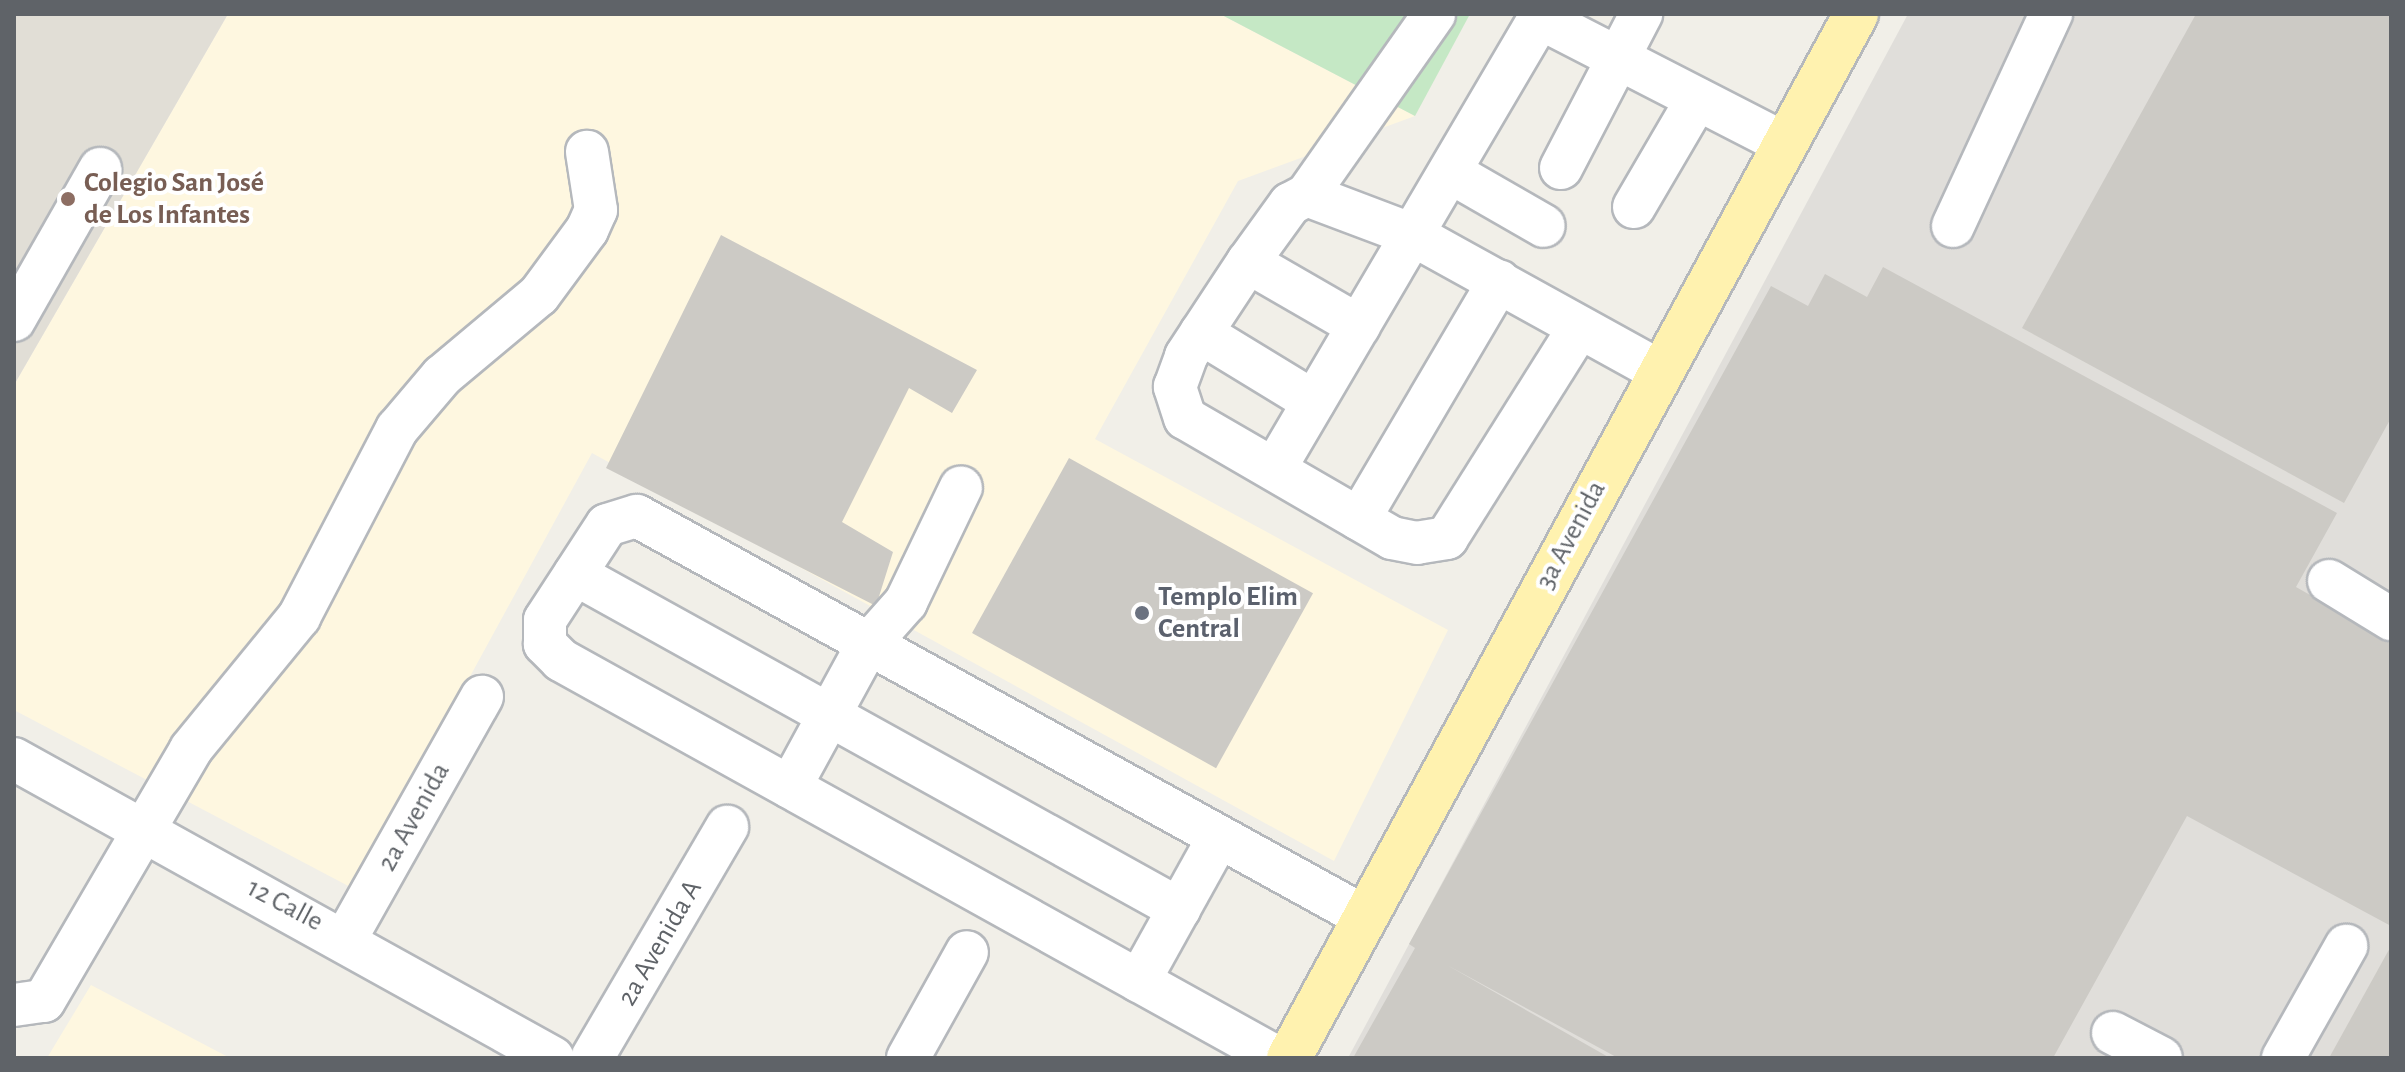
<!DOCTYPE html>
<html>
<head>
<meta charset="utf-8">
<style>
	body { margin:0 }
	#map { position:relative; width:2405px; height:1072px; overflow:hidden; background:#f1efe8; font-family:"Alegreya Sans",sans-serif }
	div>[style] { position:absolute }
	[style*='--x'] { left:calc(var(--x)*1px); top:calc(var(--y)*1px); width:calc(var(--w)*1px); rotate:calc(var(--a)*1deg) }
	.commercial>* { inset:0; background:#fef7e0 }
	.industrial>* { inset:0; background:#e0deda }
	.education>* { inset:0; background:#e1ded6 }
	.green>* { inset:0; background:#c5e8c5 }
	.building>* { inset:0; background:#cccac5; transform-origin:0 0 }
	.roads { filter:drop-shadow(2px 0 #b5b8bc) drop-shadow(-2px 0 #b5b8bc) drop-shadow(0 2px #b5b8bc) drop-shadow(0 -2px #b5b8bc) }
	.minor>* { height:42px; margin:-21px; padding:0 21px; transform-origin:21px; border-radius:21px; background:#fff }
	.major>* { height:44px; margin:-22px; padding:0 22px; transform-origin:22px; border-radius:22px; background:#fff2af }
	.dots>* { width:22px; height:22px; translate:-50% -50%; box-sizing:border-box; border:4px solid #fff; border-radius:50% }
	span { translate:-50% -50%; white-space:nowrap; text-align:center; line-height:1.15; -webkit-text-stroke:8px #fff; paint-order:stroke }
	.education-label { font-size:28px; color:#785e54; font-weight:700 }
	.left { translate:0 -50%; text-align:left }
	.street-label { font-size:28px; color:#5f6368 }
	.worship-label { font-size:28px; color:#5b616d; font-weight:700 }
	.frame { position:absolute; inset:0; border:16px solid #5f6368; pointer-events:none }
</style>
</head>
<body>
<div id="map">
	<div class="commercial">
		<i style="clip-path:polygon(228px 14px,1220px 14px,1415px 116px,1238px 181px,1095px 439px,1448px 630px,1334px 861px,592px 453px,354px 889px,14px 710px,14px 385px)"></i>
		<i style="clip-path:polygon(91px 985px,230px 1058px,47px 1058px)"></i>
	</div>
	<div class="industrial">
		<i style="clip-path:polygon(1908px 14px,2391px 14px,2391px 1058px,1348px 1058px)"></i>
	</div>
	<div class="education">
		<i style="clip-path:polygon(14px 14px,228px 14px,14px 385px)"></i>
	</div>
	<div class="green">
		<i style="clip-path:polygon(1220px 14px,1470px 14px,1415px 116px)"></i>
	</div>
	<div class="building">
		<i style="clip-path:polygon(2196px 14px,2391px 14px,2391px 418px,2344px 503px,2022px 328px)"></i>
		<i style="clip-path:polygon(721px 235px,977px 370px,952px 413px,909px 388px,842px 522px,893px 552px,876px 606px,606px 468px)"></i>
		<i style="clip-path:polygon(1883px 267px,2337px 513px,2296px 587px,2391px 641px,2391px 926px,2187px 816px,2053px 1058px,1618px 1058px,1447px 965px,1610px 1058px,1353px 1058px,1415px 948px,1409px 944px,1771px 286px,1808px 306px,1825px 274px,1867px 297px)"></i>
		<i style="left:1069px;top:458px;width:279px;height:200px;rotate:29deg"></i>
		<i style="clip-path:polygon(2391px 946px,2391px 1058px,2329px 1058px)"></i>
	</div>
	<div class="roads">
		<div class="minor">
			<i style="--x:1540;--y:18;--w:273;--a:27.2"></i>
			<i style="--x:1561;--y:168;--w:174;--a:-62.5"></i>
			<i style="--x:1450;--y:172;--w:108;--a:29.9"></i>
			<i style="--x:1307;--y:195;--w:221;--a:-54.9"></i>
			<i style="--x:1634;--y:207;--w:125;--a:-59.7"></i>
			<i style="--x:1953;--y:226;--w:234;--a:-65.2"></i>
			<i style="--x:1248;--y:262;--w:128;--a:30"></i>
			<i style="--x:14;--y:320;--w:174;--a:-60.3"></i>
			<i style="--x:1579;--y:328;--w:248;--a:122.2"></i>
			<i style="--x:1447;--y:538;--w:30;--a:171"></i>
			<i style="--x:1417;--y:543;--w:25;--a:-169"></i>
			<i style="--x:1392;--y:538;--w:239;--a:-149.9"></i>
			<i style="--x:1185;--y:418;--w:33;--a:-108"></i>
			<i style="--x:1175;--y:387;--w:33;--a:-70"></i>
			<i style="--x:1186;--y:356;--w:113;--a:-56.6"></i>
			<i style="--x:1248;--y:262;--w:72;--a:-54.1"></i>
			<i style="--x:1290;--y:204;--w:19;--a:-28"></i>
			<i style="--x:1307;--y:195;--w:113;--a:20.7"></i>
			<i style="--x:1413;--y:235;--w:281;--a:28.9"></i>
			<i style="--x:1201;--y:333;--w:132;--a:31.4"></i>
			<i style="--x:1275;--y:468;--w:527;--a:-59.54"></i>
			<i style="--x:1359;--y:519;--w:276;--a:-59.5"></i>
			<i style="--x:575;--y:574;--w:691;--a:29.01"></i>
			<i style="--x:2329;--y:581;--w:73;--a:31.5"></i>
			<i style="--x:14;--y:759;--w:616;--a:29.02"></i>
			<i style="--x:790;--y:787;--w:161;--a:-61.4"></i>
			<i style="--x:867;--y:646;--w:59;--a:-48.4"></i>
			<i style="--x:906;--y:602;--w:127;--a:-64.4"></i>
			<i style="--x:346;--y:938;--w:277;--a:-60.6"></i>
			<i style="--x:1139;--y:981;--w:161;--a:-61"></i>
			<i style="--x:14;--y:1005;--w:30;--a:-8"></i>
			<i style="--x:44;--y:1001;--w:292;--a:-59.7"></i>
			<i style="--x:191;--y:749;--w:171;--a:-50.7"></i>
			<i style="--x:299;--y:617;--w:212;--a:-62.5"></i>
			<i style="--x:397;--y:429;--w:70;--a:-49.7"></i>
			<i style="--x:442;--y:376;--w:126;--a:-39.9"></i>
			<i style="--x:539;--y:295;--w:81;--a:-53.6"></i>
			<i style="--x:587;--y:230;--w:22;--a:-66"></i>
			<i style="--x:596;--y:210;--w:59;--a:-98.8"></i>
			<i style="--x:2113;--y:1033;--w:54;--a:27.5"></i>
			<i style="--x:592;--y:1058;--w:268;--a:-59.7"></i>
			<i style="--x:908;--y:1058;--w:121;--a:-60.9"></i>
			<i style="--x:1278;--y:1058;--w:820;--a:-150.97"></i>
			<i style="--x:561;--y:660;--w:23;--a:-135"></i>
			<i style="--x:545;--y:644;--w:24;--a:-90"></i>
			<i style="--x:545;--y:620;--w:113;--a:-56.9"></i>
			<i style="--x:607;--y:525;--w:31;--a:-17"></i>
			<i style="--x:637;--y:516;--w:831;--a:28.85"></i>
			<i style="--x:2283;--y:1058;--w:129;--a:-60.6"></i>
		</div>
		<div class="major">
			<i style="--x:1289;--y:1058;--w:1188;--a:-61.49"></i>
		</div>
	</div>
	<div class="dots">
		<i style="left:68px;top:199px;background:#8d6e63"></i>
		<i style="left:1142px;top:613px;background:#6b7280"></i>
	</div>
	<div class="education-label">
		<span class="left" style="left:84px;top:199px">Colegio San José<br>de Los Infantes</span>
	</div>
	<div class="street-label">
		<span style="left:1571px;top:535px;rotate:-62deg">3a Avenida</span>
		<span style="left:414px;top:817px;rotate:-61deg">2a Avenida</span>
		<span style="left:285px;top:905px;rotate:28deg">12 Calle</span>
		<span style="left:660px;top:943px;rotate:-60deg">2a Avenida A</span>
	</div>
	<div class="worship-label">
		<span class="left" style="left:1158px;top:613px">Templo Elim<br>Central</span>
	</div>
	<div class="frame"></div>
</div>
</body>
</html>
